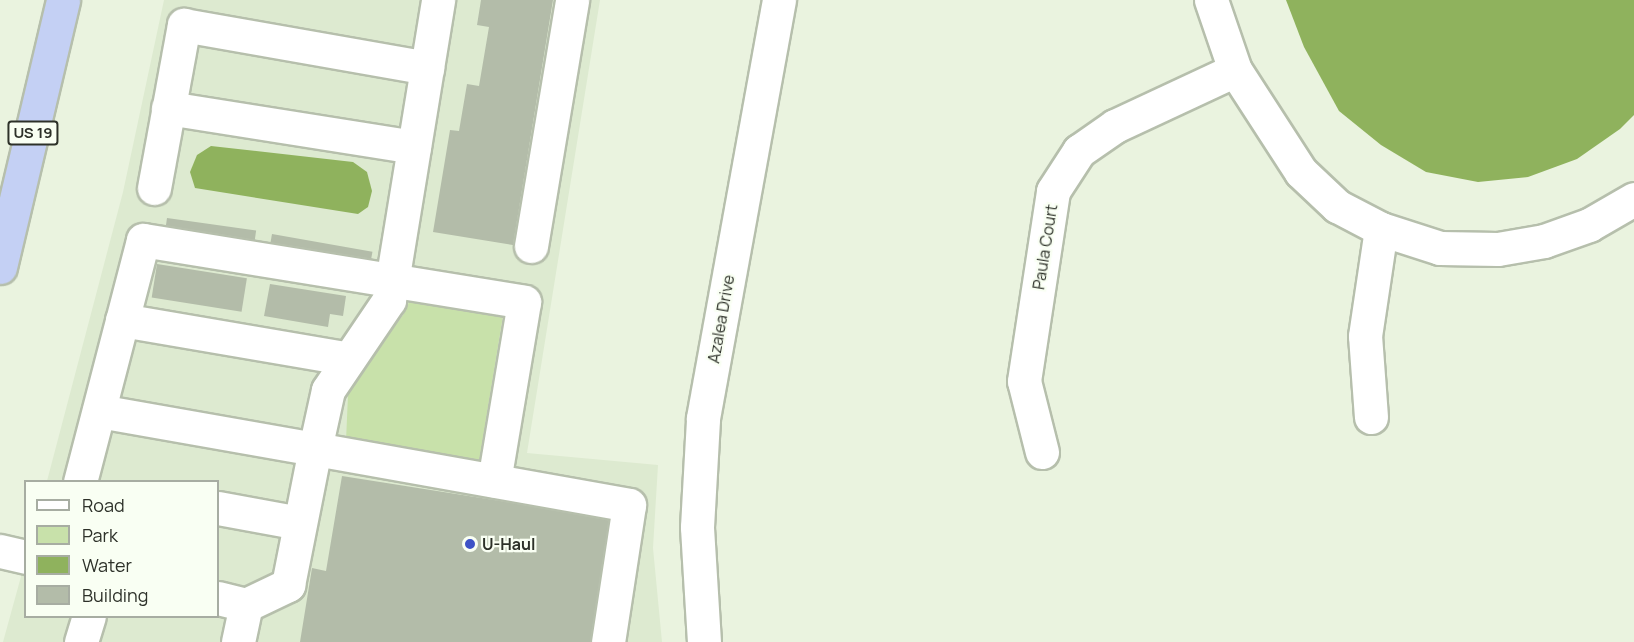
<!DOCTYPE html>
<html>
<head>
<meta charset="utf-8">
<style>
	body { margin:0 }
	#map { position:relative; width:1634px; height:642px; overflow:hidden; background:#eaf3df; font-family:Manrope,sans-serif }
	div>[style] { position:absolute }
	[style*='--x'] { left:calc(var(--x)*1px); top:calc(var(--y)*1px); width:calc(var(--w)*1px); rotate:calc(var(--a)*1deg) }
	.built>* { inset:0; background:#ddead0 }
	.green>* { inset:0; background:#c8e1aa }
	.water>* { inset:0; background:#8fb25d }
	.building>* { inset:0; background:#b3bca9; transform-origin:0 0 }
	.roads { filter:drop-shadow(2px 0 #b6bfac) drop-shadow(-2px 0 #b6bfac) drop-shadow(0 2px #b6bfac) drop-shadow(0 -2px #b6bfac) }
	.minor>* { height:33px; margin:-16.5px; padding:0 16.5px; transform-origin:16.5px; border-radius:16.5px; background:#fff }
	.highway>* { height:33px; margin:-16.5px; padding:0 16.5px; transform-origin:16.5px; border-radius:16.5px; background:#c4d0f4 }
	.dots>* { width:16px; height:16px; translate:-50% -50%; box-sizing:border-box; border:3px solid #f9fff3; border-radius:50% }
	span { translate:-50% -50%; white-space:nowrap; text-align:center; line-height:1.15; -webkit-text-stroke:4.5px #f9fff3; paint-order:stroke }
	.shield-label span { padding:2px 4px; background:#f9fff3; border:2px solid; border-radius:4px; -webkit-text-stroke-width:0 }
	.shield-label { font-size:15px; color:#2d3129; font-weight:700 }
	.street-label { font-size:16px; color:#2d3129 }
	.poi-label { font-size:16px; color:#2d3129; font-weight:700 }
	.left { translate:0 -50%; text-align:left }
	.legend { position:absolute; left:24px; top:480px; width:195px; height:138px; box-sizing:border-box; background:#f9fff3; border:2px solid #a7ada2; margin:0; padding:8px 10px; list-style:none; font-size:18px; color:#2d3129 }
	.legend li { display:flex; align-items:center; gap:12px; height:30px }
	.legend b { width:30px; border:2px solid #a7ada2 }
</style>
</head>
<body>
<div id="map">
	<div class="built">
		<i style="clip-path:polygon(164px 0,600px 0,527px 453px,658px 465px,653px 548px,662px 642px,3px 642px,25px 562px,26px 616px,218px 616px,218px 482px,47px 481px,123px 192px)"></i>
	</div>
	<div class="green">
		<i style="clip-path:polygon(409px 302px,503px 316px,479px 462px,346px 441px,348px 395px,356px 376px,403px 315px)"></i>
	</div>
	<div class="water">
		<i style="clip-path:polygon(1286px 0,1634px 0,1634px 115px,1620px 129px,1577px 159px,1528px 177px,1478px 182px,1426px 172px,1381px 145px,1339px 111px,1304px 47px)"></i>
		<i style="clip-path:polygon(211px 146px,353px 162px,367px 172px,372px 191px,368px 207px,358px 214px,195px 188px,190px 172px,197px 155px)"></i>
	</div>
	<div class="building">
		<i style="clip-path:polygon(481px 0,553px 0,513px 245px,433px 232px,450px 130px,459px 131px,467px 84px,479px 86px,489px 27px,477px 25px)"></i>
		<i style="left:167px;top:218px;width:90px;height:13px;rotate:8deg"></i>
		<i style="left:272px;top:234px;width:102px;height:13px;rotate:10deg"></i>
		<i style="left:157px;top:264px;width:91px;height:34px;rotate:9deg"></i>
		<i style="clip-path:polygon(270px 284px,346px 296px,343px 316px,330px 314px,328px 327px,264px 316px)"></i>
		<i style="clip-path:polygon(342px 476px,614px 519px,594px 642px,300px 642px,312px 568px,326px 571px)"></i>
	</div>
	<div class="roads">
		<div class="minor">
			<i style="--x:1211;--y:0;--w:74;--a:71.1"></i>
			<i style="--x:1235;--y:70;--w:121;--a:57.1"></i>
			<i style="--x:1301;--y:172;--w:50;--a:43.4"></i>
			<i style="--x:1337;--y:206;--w:50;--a:27.6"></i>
			<i style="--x:1381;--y:229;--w:62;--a:17.9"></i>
			<i style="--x:1440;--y:248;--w:58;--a:1"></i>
			<i style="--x:1498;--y:249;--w:47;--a:-9.9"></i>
			<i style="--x:1544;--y:241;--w:48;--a:-19.6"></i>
			<i style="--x:1589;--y:225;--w:52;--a:-30"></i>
			<i style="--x:168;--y:108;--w:249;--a:9"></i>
			<i style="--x:154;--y:188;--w:166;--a:-79.6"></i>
			<i style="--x:184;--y:25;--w:247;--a:10"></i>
			<i style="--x:531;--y:246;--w:249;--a:-80.5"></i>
			<i style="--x:122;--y:320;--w:230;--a:9.7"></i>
			<i style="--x:99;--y:411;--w:219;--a:10"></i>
			<i style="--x:315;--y:449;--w:60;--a:-77.6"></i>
			<i style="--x:328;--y:390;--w:109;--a:-55.9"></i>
			<i style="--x:389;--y:300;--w:304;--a:-80.7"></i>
			<i style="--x:1371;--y:417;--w:81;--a:-94.2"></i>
			<i style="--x:1365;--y:336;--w:108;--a:-81.5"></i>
			<i style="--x:1042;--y:452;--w:73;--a:-104.2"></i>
			<i style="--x:1024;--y:381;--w:192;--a:-81.3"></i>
			<i style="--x:1053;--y:191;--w:48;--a:-57"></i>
			<i style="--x:1079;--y:151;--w:44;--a:-34.8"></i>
			<i style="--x:1115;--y:126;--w:132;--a:-25"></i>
			<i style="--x:80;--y:482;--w:250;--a:-75.4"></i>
			<i style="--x:143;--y:240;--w:386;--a:9.2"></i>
			<i style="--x:524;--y:302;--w:181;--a:99.5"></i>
			<i style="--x:218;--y:508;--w:83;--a:10.4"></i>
			<i style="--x:0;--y:551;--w:27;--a:13"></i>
			<i style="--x:218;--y:598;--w:29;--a:14"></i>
			<i style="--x:246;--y:605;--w:47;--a:-25.5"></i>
			<i style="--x:288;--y:585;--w:139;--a:-78.8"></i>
			<i style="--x:315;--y:449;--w:319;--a:10.1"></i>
			<i style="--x:629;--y:505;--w:139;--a:98.7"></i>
			<i style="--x:81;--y:642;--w:27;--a:-73"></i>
			<i style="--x:238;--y:642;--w:38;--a:-78"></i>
			<i style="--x:704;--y:642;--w:115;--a:-93.5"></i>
			<i style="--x:697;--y:527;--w:109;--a:-86.8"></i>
			<i style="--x:703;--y:418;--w:425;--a:-79.7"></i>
		</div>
		<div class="highway">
			<i style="--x:0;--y:267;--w:274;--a:-76.7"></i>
		</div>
	</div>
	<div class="dots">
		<i style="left:470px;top:544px;background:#3e53c6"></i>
	</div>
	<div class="shield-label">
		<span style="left:33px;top:133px">US 19</span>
	</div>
	<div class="street-label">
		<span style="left:1045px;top:247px;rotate:-81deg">Paula Court</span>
		<span style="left:721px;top:319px;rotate:-80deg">Azalea Drive</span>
	</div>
	<div class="poi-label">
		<span class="left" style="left:482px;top:544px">U-Haul</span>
	</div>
	<ul class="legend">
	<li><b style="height:8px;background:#fff"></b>Road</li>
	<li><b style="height:16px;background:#c8e1aa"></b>Park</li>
	<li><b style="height:16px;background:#8fb25d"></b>Water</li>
	<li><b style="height:16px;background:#b3bca9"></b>Building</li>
	</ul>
</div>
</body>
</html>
